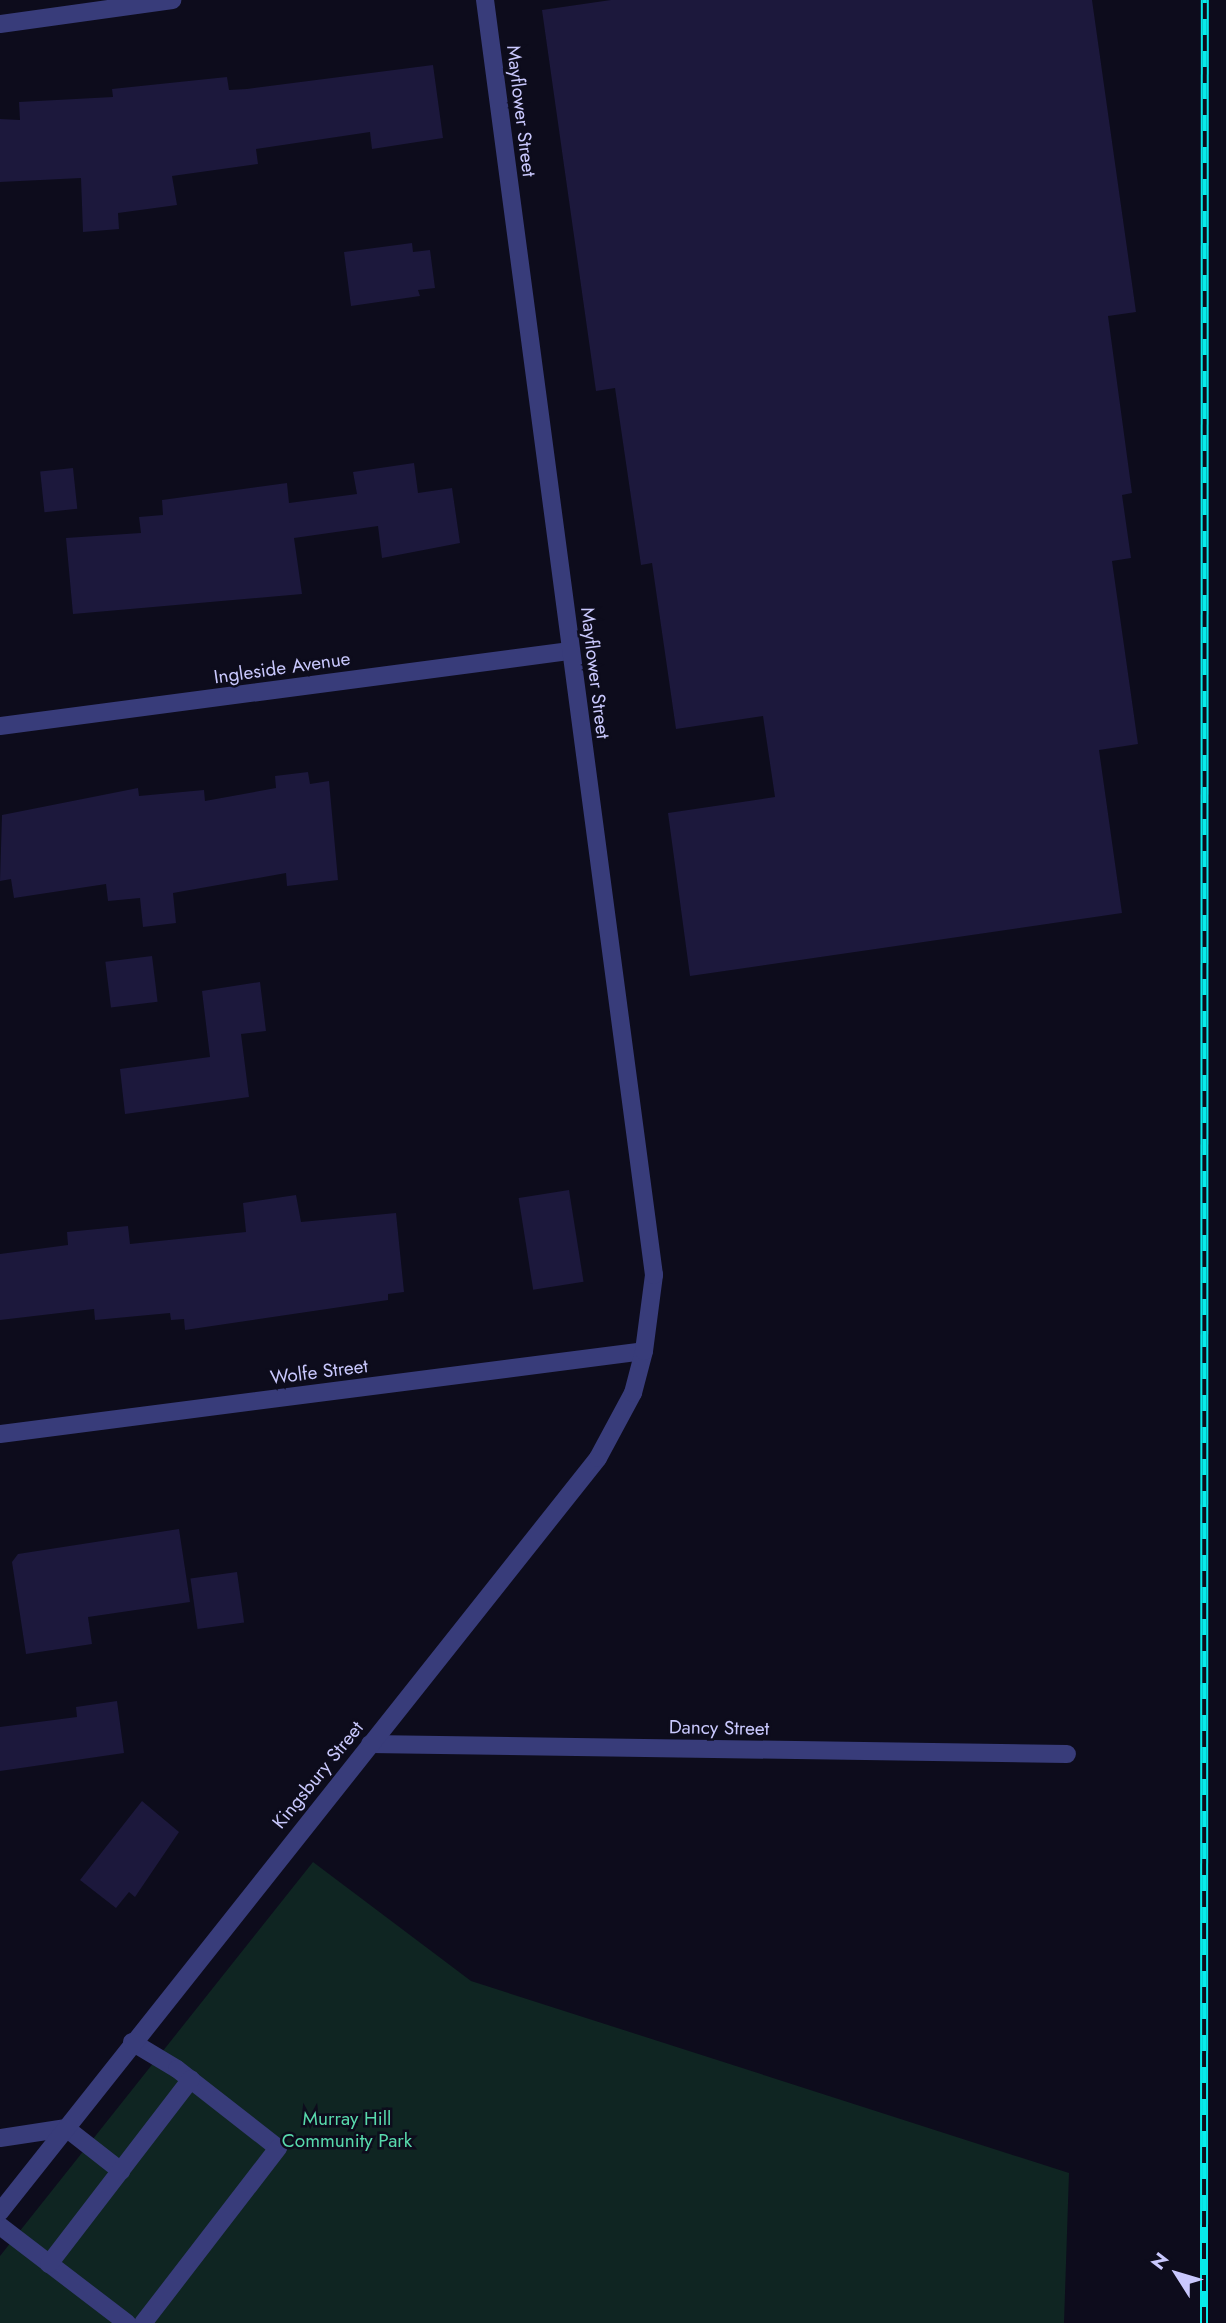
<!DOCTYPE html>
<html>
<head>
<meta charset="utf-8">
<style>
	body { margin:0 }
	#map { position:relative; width:1226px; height:2323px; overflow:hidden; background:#0d0c1c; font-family:Jost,sans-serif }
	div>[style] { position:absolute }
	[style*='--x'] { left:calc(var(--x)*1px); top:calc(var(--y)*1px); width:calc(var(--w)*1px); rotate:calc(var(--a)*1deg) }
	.green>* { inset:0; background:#0f2522 }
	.building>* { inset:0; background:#1c183c; transform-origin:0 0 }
	.service>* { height:18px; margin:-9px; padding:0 9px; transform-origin:9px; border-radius:9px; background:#383c7a }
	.minor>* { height:18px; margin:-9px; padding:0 9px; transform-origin:9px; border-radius:9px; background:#383c7a }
	.rail>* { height:8px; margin-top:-4px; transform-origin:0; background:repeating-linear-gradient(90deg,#0d0c1c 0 16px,#07eaea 0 32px); box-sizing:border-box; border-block:2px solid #07eaea }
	span { translate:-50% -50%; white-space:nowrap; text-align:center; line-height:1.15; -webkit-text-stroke:5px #0d0c1c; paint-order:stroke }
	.street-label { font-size:19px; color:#c9c8fd }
	.park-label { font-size:19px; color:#58daac }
	.north { position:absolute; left:1142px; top:2239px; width:70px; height:70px; -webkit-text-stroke:5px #0d0c1c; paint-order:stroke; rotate:307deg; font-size:19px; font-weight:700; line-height:28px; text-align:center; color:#c9c8fd }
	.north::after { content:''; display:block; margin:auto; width:24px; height:32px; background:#c9c8fd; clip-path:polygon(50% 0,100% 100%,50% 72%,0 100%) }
</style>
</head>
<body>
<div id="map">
	<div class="green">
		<i style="clip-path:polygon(313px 1862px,471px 1981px,1069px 2173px,1064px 2323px,0 2323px,0 2256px)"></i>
	</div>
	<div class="building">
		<i style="clip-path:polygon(611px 0,1092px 0,1136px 312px,1108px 316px,1132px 493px,1122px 495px,1131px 558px,1112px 561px,1138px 744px,1099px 750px,1122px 913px,690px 976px,668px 813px,775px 797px,763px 716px,676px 729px,652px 563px,641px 565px,615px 388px,596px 391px,542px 10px)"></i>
		<i style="clip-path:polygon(433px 65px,443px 138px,372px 149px,370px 132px,256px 149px,258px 164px,172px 176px,177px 205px,118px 213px,119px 229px,83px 232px,81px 178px,0 182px,0 119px,20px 120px,19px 102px,113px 97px,112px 89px,227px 77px,229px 90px,247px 89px)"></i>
		<i style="clip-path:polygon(412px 243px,413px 252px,430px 250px,435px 288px,418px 290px,420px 296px,351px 306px,344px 252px)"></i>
		<i style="clip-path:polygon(414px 463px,418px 493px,452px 488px,460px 543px,382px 558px,378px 526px,294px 538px,302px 594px,73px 614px,66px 538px,141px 533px,139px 517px,163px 515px,162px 500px,287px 483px,289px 503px,357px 494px,353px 472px)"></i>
		<i style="left:73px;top:468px;width:41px;height:33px;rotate:84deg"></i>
		<i style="clip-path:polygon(308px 772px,310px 784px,329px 781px,338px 880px,287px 886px,286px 873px,173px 893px,176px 923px,143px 927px,140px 898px,108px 901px,106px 884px,14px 898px,11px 879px,0 881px,2px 815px,138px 788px,139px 796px,204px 790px,205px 801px,276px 788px,275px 776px)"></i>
		<i style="left:152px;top:956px;width:46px;height:47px;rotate:83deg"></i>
		<i style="clip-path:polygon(260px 982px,266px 1031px,241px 1034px,249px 1097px,125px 1114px,120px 1069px,210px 1057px,202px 991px)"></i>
		<i style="left:569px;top:1190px;width:93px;height:51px;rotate:81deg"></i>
		<i style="clip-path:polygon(296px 1195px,301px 1222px,396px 1213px,404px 1292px,388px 1294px,388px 1300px,185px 1330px,184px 1319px,171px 1320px,170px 1313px,95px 1320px,94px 1309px,0 1320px,0 1254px,68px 1245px,67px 1232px,128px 1226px,130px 1244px,246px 1232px,243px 1203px)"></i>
		<i style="clip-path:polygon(179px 1529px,190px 1602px,88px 1617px,92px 1644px,26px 1654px,12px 1562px,18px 1554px)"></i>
		<i style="left:237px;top:1572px;width:51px;height:47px;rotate:82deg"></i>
		<i style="clip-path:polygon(117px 1701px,124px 1753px,0 1771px,0 1727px,77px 1717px,76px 1707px)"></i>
		<i style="clip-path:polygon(142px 1801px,179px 1832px,135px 1897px,129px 1892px,116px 1908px,80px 1880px)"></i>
	</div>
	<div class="service">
		<i style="--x:132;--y:2042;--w:52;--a:31"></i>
		<i style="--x:177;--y:2069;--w:128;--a:38"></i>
		<i style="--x:278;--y:2148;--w:221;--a:127.6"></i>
		<i style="--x:66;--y:2128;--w:70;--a:38"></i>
		<i style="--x:0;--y:2226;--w:160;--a:37.4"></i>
		<i style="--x:49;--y:2264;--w:233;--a:-52.5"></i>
	</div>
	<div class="minor">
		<i style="--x:0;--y:24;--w:174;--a:-7.9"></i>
		<i style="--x:0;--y:726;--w:575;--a:-7.5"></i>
		<i style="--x:0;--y:1434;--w:649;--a:-7.34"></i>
		<i style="--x:370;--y:1744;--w:697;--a:0.82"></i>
		<i style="--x:0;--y:2138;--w:67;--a:-8.6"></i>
		<i style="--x:0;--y:2212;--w:962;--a:-51.58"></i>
		<i style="--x:598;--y:1458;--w:74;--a:-61.7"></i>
		<i style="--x:633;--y:1393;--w:43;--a:-75.3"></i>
		<i style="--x:644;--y:1351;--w:77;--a:-82.5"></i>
		<i style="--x:654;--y:1275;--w:1286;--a:-97.55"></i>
	</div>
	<div class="rail">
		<i style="--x:1204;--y:2323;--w:2323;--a:-89.98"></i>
	</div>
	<div class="street-label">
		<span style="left:521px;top:111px;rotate:83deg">Mayflower Street</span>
		<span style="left:282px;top:668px;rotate:-8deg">Ingleside Avenue</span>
		<span style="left:595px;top:673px;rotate:83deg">Mayflower Street</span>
		<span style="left:319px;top:1372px;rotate:-7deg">Wolfe Street</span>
		<span style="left:719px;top:1728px;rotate:1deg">Dancy Street</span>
		<span style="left:318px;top:1775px;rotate:-51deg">Kingsbury Street</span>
	</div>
	<div class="park-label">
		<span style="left:347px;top:2130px">Murray Hill<br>Community Park</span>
	</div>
	<div class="north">N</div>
</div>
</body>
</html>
